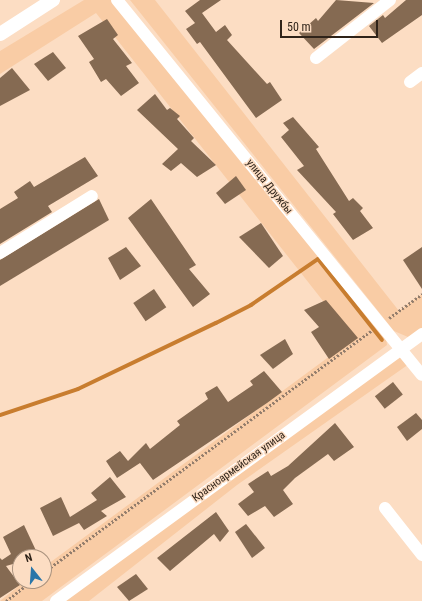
<!DOCTYPE html>
<html>
<head>
<meta charset="utf-8">
<style>
	body { margin:0 }
	#map { position:relative; width:422px; height:601px; overflow:hidden; background:#fcddc3; font-family:"Roboto Condensed",sans-serif }
	div>[style] { position:absolute }
	[style*='--x'] { left:calc(var(--x)*1px); top:calc(var(--y)*1px); width:calc(var(--w)*1px); rotate:calc(var(--a)*1deg) }
	.green>* { inset:0; background:#f9cca5 }
	.stream>* { height:4px; margin:-2px; padding:0 2px; transform-origin:2px; border-radius:2px; background:#c87d2f }
	.building>* { inset:0; background:#856a52; transform-origin:0 0 }
	.path>* { height:2.5px; margin-top:-1.25px; transform-origin:0; background:repeating-linear-gradient(90deg,#937d6c 0 2px,transparent 0 4px) }
	.minor>* { height:12px; margin:-6px; padding:0 6px; transform-origin:6px; border-radius:6px; background:#fff }
	.tertiary>* { height:14px; margin:-7px; padding:0 7px; transform-origin:7px; border-radius:7px; background:#fff }
	span { translate:-50% -50%; white-space:nowrap; text-align:center; line-height:1.15; -webkit-text-stroke:3px #fcddc3; paint-order:stroke }
	.street-label { font-size:11px; color:#2f2319 }
	.north { position:absolute; left:12px; top:549px; width:40px; height:40px; box-sizing:border-box; background:#fcddc3; border:1px solid #aa937f; border-radius:50%; rotate:343deg; font-size:11px; font-weight:700; line-height:16px; text-align:center; color:#2f2319 }
	.north::after { content:''; display:block; margin:auto; width:14px; height:18px; background:#2a76a9; clip-path:polygon(50% 0,100% 100%,50% 72%,0 100%) }
	.scale { position:absolute; left:280px; top:20px; width:98px; height:18px; box-sizing:border-box; border:2px solid #2f2319; border-top:0; padding-left:5px; font-size:12px; line-height:14px; white-space:nowrap; color:#2f2319; -webkit-text-stroke:3px #fcddc3; paint-order:stroke }
</style>
</head>
<body>
<div id="map">
	<div class="green">
		<i style="clip-path:polygon(84px 0,112px 0,386px 338px,387px 345px,42px 601px,0 601px,25px 581px,44px 581px,44px 567px,353px 339px,96px 13px,0 74px,0 51px)"></i>
		<i style="clip-path:polygon(130px 0,155px 0,399px 311px,422px 294px,422px 329px,408px 337px,394px 331px)"></i>
		<i style="clip-path:polygon(397px 355px,409px 364px,237px 485px,89px 601px,58px 601px)"></i>
	</div>
	<div class="stream">
		<i style="--x:0;--y:415;--w:82;--a:-18.4"></i>
		<i style="--x:78;--y:389;--w:153;--a:-25.6"></i>
		<i style="--x:216;--y:323;--w:39;--a:-27"></i>
		<i style="--x:251;--y:305;--w:81;--a:-34.5"></i>
		<i style="--x:318;--y:259;--w:103;--a:51.7"></i>
	</div>
	<div class="building">
		<i style="clip-path:polygon(200px 0,221px 0,202px 13px,216px 32px,225px 25px,232px 35px,227px 40px,267px 84px,270px 82px,282px 100px,256px 118px,200px 42px,197px 44px,186px 29px,195px 23px,185px 11px)"></i>
		<i style="clip-path:polygon(336px 0,374px 3px,314px 49px,299px 33px,316px 18px,318px 21px)"></i>
		<i style="clip-path:polygon(406px 0,422px 0,422px 15px,382px 43px,369px 26px,383px 15px,385px 18px)"></i>
		<i style="clip-path:polygon(107px 19px,118px 35px,113px 39px,132px 63px,126px 66px,139px 83px,121px 96px,106px 79px,101px 82px,89px 62px,94px 59px,78px 36px)"></i>
		<i style="clip-path:polygon(53px 52px,66px 68px,48px 81px,34px 64px)"></i>
		<i style="clip-path:polygon(12px 68px,30px 90px,0 106px,0 78px)"></i>
		<i style="clip-path:polygon(155px 94px,167px 110px,170px 108px,180px 116px,177px 119px,194px 138px,191px 141px,216px 165px,197px 177px,181px 163px,171px 171px,162px 164px,178px 149px,137px 110px)"></i>
		<i style="clip-path:polygon(293px 117px,319px 147px,316px 149px,349px 201px,353px 198px,363px 208px,360px 211px,373px 228px,353px 240px,333px 214px,336px 212px,297px 170px,304px 166px,281px 137px,289px 130px,283px 123px)"></i>
		<i style="clip-path:polygon(85px 157px,98px 176px,48px 206px,52px 212px,0 244px,0 209px,18px 198px,14px 192px,30px 181px,34px 187px)"></i>
		<i style="clip-path:polygon(236px 176px,246px 190px,225px 204px,216px 193px)"></i>
		<i style="clip-path:polygon(99px 199px,109px 220px,0 286px,0 260px)"></i>
		<i style="clip-path:polygon(151px 199px,196px 265px,189px 269px,210px 294px,193px 307px,128px 218px)"></i>
		<i style="clip-path:polygon(261px 223px,283px 256px,269px 268px,239px 237px)"></i>
		<i style="clip-path:polygon(126px 247px,141px 266px,120px 280px,108px 258px)"></i>
		<i style="clip-path:polygon(422px 247px,422px 289px,403px 260px)"></i>
		<i style="left:154px;top:289px;width:22px;height:25px;rotate:56deg"></i>
		<i style="clip-path:polygon(326px 300px,358px 338px,329px 359px,311px 332px,319px 327px,304px 310px)"></i>
		<i style="clip-path:polygon(285px 339px,293px 354px,273px 369px,260px 355px)"></i>
		<i style="clip-path:polygon(264px 371px,282px 392px,267px 403px,153px 480px,140px 463px,117px 478px,106px 461px,120px 451px,128px 461px,146px 443px,150px 449px,180px 425px,177px 421px,208px 399px,205px 393px,217px 386px,228px 402px,253px 385px,250px 381px)"></i>
		<i style="left:393px;top:382px;width:16px;height:23px;rotate:52deg"></i>
		<i style="clip-path:polygon(416px 413px,422px 420px,422px 429px,407px 441px,397px 427px)"></i>
		<i style="clip-path:polygon(335px 423px,354px 447px,334px 461px,328px 454px,295px 478px,283px 490px,293px 504px,274px 517px,265px 506px,248px 516px,238px 504px,254px 492px,248px 484px,268px 471px,271px 476px,288px 466px)"></i>
		<i style="clip-path:polygon(110px 477px,126px 497px,101px 511px,107px 516px,84px 530px,79px 523px,53px 536px,40px 508px,61px 497px,70px 517px,97px 500px,91px 493px)"></i>
		<i style="clip-path:polygon(216px 512px,229px 531px,220px 542px,214px 534px,170px 571px,157px 558px)"></i>
		<i style="clip-path:polygon(246px 524px,265px 548px,252px 558px,235px 532px)"></i>
		<i style="clip-path:polygon(24px 525px,39px 557px,20px 557px,20px 562px,6px 566px,20px 585px,0 598px,0 558px,2px 560px,11px 554px,3px 537px)"></i>
		<i style="clip-path:polygon(136px 574px,148px 589px,129px 601px,117px 587px)"></i>
	</div>
	<div class="path">
		<i style="--x:389;--y:318;--w:41;--a:-36"></i>
		<i style="--x:44;--y:572;--w:408;--a:-36.4"></i>
		<i style="--x:6;--y:601;--w:33;--a:-38"></i>
	</div>
	<div class="minor">
		<i style="--x:117;--y:0;--w:483;--a:50.9"></i>
		<i style="--x:316;--y:58;--w:94;--a:-38.1"></i>
		<i style="--x:410;--y:82;--w:15;--a:-37"></i>
		<i style="--x:0;--y:253;--w:108;--a:-31.8"></i>
		<i style="--x:385;--y:508;--w:60;--a:51.8"></i>
		<i style="--x:56;--y:601;--w:453;--a:-36.1"></i>
	</div>
	<div class="tertiary">
		<i style="--x:0;--y:34;--w:63;--a:-32.7"></i>
	</div>
	<div class="street-label">
		<span style="left:269px;top:187px;rotate:51deg">улица Дружбы</span>
		<span style="left:239px;top:467px;rotate:-36deg">Красноармейская улица</span>
	</div>
	<div class="north">N</div>
	<div class="scale">50 m</div>
</div>
</body>
</html>
